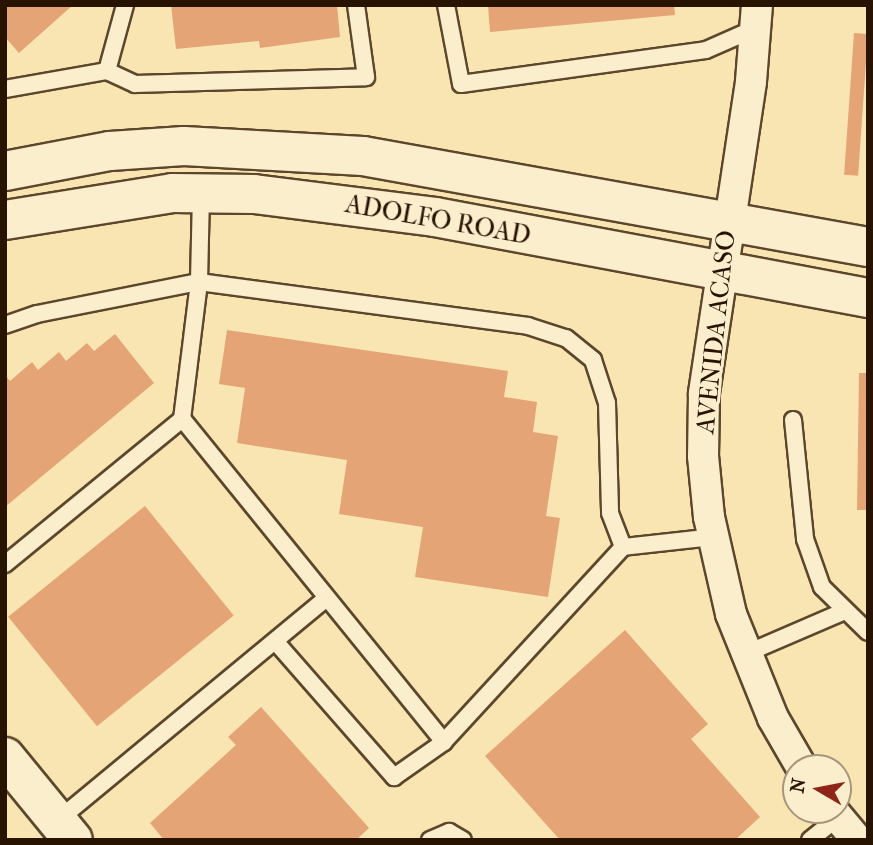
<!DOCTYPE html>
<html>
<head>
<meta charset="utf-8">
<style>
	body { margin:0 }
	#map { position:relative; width:873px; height:845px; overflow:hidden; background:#f9e5b2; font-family:"IM FELL French Canon",serif }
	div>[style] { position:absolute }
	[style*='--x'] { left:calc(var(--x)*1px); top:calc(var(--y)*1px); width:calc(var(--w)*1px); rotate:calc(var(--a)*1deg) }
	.building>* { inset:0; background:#e5a476; transform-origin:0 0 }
	.roads { filter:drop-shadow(2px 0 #5c472c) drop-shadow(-2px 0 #5c472c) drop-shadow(0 2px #5c472c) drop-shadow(0 -2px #5c472c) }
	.service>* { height:16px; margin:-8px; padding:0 8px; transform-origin:8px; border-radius:8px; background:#fbeecd }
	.minor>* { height:30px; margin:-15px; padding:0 15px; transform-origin:15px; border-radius:15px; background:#fbeecd }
	.secondary>* { height:38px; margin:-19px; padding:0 19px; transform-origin:19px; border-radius:19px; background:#fbeecd }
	span { translate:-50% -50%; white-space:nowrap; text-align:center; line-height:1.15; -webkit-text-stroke:6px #fbeecd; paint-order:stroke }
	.street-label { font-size:26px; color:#281200 }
	.frame { position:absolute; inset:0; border:7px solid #281200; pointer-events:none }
	.north { position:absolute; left:782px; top:754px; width:70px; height:70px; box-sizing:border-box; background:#fbeecd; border:2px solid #a7967b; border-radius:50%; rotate:280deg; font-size:19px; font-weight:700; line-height:28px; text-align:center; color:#281200 }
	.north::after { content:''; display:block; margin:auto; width:24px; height:32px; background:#8f2418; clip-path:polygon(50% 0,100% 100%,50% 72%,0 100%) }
</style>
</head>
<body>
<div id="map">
	<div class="building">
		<i style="clip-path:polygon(5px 5px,73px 5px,19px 53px,5px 37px)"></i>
		<i style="clip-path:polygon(171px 5px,337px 5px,340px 37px,260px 48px,259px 41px,176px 49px)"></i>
		<i style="clip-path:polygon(488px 5px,674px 5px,675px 15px,490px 32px)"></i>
		<i style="left:854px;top:33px;width:14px;height:142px;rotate:4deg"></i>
		<i style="clip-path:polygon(227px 330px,508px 371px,504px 397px,537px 402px,533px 432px,558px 436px,546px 516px,560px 518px,548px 597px,415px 577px,423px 527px,339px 514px,347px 460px,237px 443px,245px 388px,219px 384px)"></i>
		<i style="clip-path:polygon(115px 334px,154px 383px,5px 507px,5px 375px,10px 381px,32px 362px,38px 370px,59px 352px,66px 361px,87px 343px,94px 351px)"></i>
		<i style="clip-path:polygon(859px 373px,868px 373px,868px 510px,857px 510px)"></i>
		<i style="left:145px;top:506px;width:141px;height:176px;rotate:51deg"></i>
		<i style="clip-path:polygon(625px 630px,708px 724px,691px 739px,760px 817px,735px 840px,560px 840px,485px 756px)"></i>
		<i style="clip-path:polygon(261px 707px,369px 828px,356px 840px,164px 840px,150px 823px,236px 745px,228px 737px)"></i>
	</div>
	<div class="roads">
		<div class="service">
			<i style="--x:446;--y:5;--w:80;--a:79.2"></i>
			<i style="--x:461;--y:84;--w:247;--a:-7.9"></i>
			<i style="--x:706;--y:50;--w:55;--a:-23.7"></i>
			<i style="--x:107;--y:71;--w:31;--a:25"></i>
			<i style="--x:135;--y:84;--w:231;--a:-1.7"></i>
			<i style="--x:366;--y:77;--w:73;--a:-97.9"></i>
			<i style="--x:5;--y:89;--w:104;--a:-10"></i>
			<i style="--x:107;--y:71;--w:68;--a:-74.7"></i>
			<i style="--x:5;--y:325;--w:34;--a:-19"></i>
			<i style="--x:37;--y:314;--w:165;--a:-11.2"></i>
			<i style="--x:199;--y:282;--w:89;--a:-88.7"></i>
			<i style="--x:793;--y:420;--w:120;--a:84.2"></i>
			<i style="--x:805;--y:539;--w:51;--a:70.5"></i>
			<i style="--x:822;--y:587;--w:64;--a:44.4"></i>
			<i style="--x:623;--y:547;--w:265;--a:132.6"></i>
			<i style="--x:444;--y:742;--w:416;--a:-129"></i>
			<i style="--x:182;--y:419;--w:138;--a:-82.9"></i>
			<i style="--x:199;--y:282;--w:332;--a:7.6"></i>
			<i style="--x:528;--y:326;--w:40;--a:18"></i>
			<i style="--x:566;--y:338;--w:35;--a:39"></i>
			<i style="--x:593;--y:360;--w:45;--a:72"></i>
			<i style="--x:607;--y:403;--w:110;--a:88.4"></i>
			<i style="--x:610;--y:513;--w:36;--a:69"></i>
			<i style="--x:623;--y:547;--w:91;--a:-6.3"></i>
			<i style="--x:5;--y:564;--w:229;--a:-39.3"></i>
			<i style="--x:275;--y:641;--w:181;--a:48.8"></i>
			<i style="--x:394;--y:777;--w:61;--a:-35"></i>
			<i style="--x:745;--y:654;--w:109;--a:-23.3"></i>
			<i style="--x:57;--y:821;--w:350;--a:-39.6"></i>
			<i style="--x:430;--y:840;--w:21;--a:-23"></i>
			<i style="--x:449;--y:832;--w:16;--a:30"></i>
			<i style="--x:810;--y:840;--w:36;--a:-39"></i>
		</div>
		<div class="minor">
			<i style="--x:757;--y:5;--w:77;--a:94.5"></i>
			<i style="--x:751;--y:82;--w:316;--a:98.6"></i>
			<i style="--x:704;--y:394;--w:62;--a:90.9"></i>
			<i style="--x:703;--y:456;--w:61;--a:84.4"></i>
			<i style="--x:709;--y:517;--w:99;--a:77.2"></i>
			<i style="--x:731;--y:614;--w:112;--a:68"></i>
			<i style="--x:773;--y:718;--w:58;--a:59.9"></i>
			<i style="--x:832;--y:810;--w:39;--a:50"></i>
		</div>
		<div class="secondary">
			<i style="--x:5;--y:171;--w:107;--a:-10.8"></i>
			<i style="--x:110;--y:151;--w:74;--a:-3.9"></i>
			<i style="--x:184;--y:146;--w:179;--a:3.2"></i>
			<i style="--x:363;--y:156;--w:513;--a:10.21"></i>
			<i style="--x:5;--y:220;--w:170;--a:-9.1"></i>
			<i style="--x:173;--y:193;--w:81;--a:0.7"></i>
			<i style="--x:254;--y:194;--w:182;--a:7.2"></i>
			<i style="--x:435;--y:217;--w:441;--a:10.6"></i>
			<i style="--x:5;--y:757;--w:107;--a:50.7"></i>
		</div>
	</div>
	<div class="street-label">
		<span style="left:438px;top:220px;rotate:10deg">ADOLFO ROAD</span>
		<span style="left:716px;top:332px;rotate:-84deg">AVENIDA ACASO</span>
	</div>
	<div class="frame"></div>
	<div class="north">N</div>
</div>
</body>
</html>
